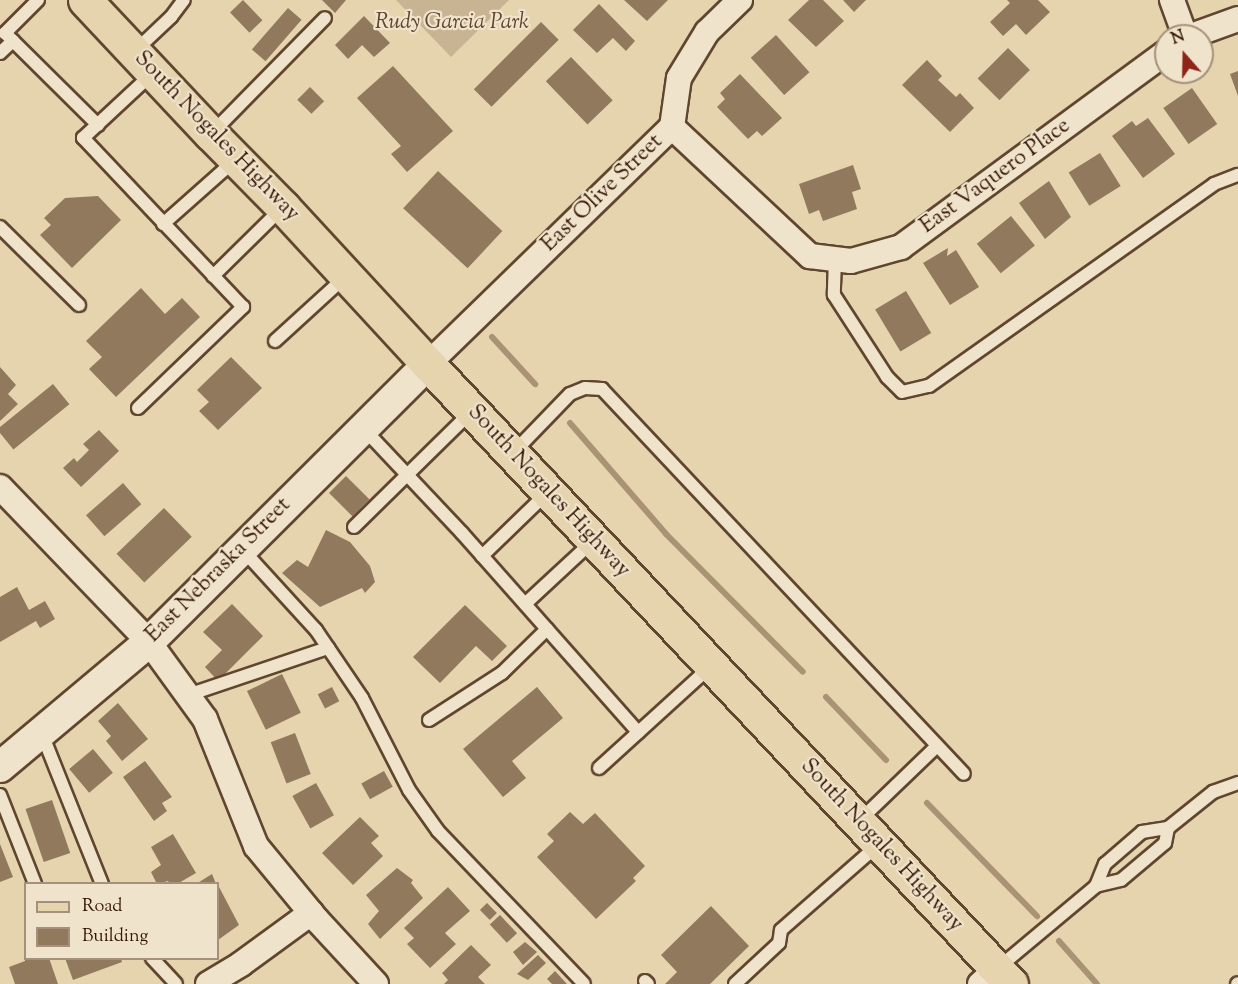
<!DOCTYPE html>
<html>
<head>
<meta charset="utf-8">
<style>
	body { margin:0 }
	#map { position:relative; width:1238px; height:984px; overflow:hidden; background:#e6d4af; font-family:"Sorts Mill Goudy",serif }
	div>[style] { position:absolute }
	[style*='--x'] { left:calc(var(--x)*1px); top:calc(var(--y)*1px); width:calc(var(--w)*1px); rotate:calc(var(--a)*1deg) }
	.green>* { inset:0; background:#c8b492 }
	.stream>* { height:6px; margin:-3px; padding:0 3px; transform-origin:3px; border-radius:3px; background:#aa9375 }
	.building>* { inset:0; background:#91795d; transform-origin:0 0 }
	.roads { filter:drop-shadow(2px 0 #61462f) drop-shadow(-2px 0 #61462f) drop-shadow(0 2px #61462f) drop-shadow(0 -2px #61462f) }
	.service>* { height:12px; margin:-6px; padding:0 6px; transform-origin:6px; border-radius:6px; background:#efe3cb }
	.minor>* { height:24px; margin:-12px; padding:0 12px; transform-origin:12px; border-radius:12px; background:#efe3cb }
	.tertiary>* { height:30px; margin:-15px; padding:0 15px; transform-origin:15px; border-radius:15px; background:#efe3cb }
	.primary>* { height:33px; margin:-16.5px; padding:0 16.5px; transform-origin:16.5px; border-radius:16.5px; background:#e6d4af }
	span { translate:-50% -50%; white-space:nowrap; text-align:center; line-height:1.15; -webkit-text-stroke:4.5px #efe3cb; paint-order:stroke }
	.park-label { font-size:22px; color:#61452f; font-style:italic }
	.street-label { font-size:22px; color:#351604 }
	.legend { position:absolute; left:24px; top:882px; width:195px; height:78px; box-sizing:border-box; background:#efe3cb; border:2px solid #a5917b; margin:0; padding:8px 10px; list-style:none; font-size:18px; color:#351604 }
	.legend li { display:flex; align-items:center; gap:12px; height:30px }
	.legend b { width:30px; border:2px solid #a5917b }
	.north { position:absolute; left:1154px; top:24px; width:60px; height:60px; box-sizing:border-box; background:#efe3cb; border:2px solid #a5917b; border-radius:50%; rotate:340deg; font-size:16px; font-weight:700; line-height:24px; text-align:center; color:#351604 }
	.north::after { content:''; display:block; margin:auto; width:21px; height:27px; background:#8f2418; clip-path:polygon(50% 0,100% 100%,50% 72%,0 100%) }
</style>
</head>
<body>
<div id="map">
	<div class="green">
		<i style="clip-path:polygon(396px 0,509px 0,451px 57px)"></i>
	</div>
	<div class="stream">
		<i style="--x:492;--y:337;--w:64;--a:47.5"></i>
		<i style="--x:570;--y:423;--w:147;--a:49.1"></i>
		<i style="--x:666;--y:534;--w:194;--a:45.2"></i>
		<i style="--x:826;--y:697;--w:87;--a:46.4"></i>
		<i style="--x:927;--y:803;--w:158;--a:45.8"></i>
		<i style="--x:1059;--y:941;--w:57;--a:48.5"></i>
	</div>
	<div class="building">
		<i style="left:243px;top:0;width:28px;height:18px;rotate:46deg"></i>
		<i style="clip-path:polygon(322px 0,346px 0,335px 13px)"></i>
		<i style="clip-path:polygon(624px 0,668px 0,647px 21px)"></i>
		<i style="clip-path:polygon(809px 0,823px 0,844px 21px,816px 47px,788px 20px)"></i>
		<i style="clip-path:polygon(843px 0,866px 0,854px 12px)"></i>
		<i style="clip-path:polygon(1007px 0,1038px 0,1050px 12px,1026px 35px,1016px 24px,1003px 36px,990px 22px,1010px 3px)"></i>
		<i style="clip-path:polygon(599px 4px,635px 41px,626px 51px,613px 38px,597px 53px,573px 30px)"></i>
		<i style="left:288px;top:8px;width:18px;height:55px;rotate:41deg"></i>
		<i style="clip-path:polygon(364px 16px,390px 43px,374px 57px,362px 45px,348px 59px,335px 45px)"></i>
		<i style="left:541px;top:22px;width:25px;height:95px;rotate:45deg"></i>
		<i style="left:776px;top:35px;width:50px;height:34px;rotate:48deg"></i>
		<i style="left:1008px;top:48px;width:31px;height:43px;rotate:45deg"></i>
		<i style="left:571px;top:57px;width:60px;height:35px;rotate:46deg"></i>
		<i style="clip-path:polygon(927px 60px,942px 76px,938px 80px,956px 97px,960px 93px,974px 108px,950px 132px,902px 85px)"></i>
		<i style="clip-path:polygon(393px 66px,453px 131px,407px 172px,391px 154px,401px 146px,357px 98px)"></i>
		<i style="clip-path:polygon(1238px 71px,1238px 96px,1230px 74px)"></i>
		<i style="clip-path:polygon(740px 74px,782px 118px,762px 136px,757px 131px,748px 139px,717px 107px,725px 99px,720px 93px)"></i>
		<i style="left:310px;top:87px;width:20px;height:18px;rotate:45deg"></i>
		<i style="left:1192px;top:88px;width:44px;height:35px;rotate:55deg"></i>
		<i style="clip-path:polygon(1148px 118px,1175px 154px,1143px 178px,1112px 136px,1132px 121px,1136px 126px)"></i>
		<i style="left:1100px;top:153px;width:39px;height:37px;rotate:58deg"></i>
		<i style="clip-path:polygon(853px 165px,861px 189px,852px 192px,857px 209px,823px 221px,819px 210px,809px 214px,799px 184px)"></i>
		<i style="left:438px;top:171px;width:88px;height:51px;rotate:43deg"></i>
		<i style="clip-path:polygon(1049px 181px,1071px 217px,1045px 239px,1019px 203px)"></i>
		<i style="clip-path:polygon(98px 196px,121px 220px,72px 268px,40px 235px,51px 225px,44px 218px,65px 198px)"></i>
		<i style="left:1011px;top:216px;width:38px;height:44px;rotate:51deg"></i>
		<i style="clip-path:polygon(948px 248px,947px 256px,956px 250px,979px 287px,950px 305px,923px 263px)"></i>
		<i style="clip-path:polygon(141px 288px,165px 314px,182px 298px,200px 317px,116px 397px,89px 369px,102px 357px,86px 341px)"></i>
		<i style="left:906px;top:291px;width:49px;height:36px;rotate:59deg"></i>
		<i style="clip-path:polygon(231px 357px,262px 388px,218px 430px,199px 411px,209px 402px,197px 390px)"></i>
		<i style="clip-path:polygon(0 367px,16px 385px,8px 394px,18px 404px,0 421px)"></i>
		<i style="left:53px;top:384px;width:26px;height:72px;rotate:51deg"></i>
		<i style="clip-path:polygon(99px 430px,119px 451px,81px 487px,63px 468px,74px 458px,77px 462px,89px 450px,83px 444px)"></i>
		<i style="left:346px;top:476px;width:33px;height:24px;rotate:45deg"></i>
		<i style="left:123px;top:483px;width:28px;height:49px;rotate:49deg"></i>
		<i style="left:164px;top:508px;width:40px;height:66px;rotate:46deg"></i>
		<i style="clip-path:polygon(326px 530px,350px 542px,370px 566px,375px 582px,365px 593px,362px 588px,320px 607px,282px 573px,297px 560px,308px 567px)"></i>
		<i style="clip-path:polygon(17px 587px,29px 610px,45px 601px,55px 619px,40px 628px,36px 621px,0 642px,0 597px)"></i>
		<i style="clip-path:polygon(232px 604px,263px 636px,218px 681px,205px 667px,222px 650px,203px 632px)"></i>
		<i style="clip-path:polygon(465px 605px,507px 646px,492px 661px,476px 646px,440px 683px,413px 657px)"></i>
		<i style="left:282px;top:674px;width:43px;height:39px;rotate:64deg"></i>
		<i style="left:332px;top:687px;width:16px;height:16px;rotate:63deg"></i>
		<i style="clip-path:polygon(537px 687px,563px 718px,512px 761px,526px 778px,503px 797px,463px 749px)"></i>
		<i style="clip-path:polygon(118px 703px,148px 739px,122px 761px,106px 741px,111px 736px,98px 721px)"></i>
		<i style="left:295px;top:733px;width:44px;height:26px;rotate:69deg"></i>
		<i style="left:93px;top:749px;width:31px;height:31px;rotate:50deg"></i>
		<i style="clip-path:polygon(145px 761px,172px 797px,162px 803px,167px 811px,154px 821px,123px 777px)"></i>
		<i style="left:384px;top:771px;width:18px;height:26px;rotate:61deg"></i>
		<i style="left:316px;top:783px;width:37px;height:27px;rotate:61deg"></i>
		<i style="left:52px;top:800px;width:56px;height:28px;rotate:71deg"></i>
		<i style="clip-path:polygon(570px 812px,583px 824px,595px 813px,645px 866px,633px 878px,636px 881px,596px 919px,537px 857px,554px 841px,547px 834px)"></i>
		<i style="clip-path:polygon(360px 817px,379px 836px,371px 843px,383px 856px,353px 885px,322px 853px)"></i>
		<i style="clip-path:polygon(173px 834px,196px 873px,177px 884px,170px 884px,168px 881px,157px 884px,151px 872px,161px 865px,151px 847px)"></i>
		<i style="clip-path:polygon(0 844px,13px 877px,0 882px)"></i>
		<i style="clip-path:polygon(397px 868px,413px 880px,411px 883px,423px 898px,380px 939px,368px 924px,379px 911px,366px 895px)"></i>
		<i style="clip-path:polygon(212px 874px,216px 884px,196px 884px)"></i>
		<i style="clip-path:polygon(218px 885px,239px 925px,218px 940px)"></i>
		<i style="clip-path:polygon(448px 887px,470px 911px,445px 933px,456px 944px,430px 968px,407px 944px,414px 938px,404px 928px)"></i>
		<i style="left:487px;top:903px;width:14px;height:10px;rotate:45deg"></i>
		<i style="clip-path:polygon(711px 906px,749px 946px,710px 984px,665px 984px,677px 972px,661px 955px)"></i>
		<i style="left:500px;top:915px;width:25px;height:14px;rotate:47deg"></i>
		<i style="clip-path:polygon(525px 942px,537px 952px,523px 965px,513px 952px)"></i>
		<i style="clip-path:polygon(471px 945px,491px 965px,478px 977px,485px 984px,444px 984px,448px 980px,442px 973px)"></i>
		<i style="clip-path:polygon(538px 955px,546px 963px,528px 980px,517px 974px)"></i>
		<i style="clip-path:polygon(25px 958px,49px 958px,58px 984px,15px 984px,9px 967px,25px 961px)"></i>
		<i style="clip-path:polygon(65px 958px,121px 958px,122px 962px,73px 980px)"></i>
		<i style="clip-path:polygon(555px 971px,567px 984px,552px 984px,547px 979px)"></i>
	</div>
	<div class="roads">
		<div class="service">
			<i style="--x:38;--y:0;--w:47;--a:135"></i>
			<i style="--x:5;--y:33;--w:131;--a:44.7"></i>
			<i style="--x:135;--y:51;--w:50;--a:-43.4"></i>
			<i style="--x:171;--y:17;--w:21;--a:-53"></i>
			<i style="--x:0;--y:53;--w:18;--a:-43"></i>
			<i style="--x:212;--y:133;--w:161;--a:-45.5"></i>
			<i style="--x:163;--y:224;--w:95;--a:-41.6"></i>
			<i style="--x:0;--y:227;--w:111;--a:44.6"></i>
			<i style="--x:835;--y:259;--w:36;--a:92"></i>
			<i style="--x:834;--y:295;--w:98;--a:57.1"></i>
			<i style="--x:887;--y:377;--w:21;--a:45"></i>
			<i style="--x:902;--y:392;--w:28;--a:-13"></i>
			<i style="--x:929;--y:386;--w:349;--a:-35.3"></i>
			<i style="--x:1214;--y:184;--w:26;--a:-21"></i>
			<i style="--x:213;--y:276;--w:98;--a:-44.6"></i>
			<i style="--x:275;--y:341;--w:95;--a:-42.4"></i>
			<i style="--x:138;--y:408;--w:146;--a:-43.9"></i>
			<i style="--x:243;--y:307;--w:233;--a:-133.4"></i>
			<i style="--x:83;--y:138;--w:96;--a:-42.9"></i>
			<i style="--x:363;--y:428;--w:144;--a:46.7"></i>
			<i style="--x:462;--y:533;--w:266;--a:48.5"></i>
			<i style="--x:513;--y:453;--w:82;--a:-46"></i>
			<i style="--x:570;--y:394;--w:16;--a:-22"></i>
			<i style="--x:585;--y:388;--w:17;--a:3"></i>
			<i style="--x:602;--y:389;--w:528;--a:46.76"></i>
			<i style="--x:354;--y:527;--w:164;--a:-44.5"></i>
			<i style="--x:242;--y:549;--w:110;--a:47.6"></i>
			<i style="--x:316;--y:630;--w:82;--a:55.9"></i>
			<i style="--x:362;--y:698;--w:103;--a:62.9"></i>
			<i style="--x:409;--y:790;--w:50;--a:54.7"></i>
			<i style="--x:438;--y:831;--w:211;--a:46.3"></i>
			<i style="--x:482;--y:556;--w:92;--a:-44.1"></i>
			<i style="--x:525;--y:604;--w:91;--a:-42.8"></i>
			<i style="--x:188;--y:695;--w:148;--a:-18.6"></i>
			<i style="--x:429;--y:720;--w:87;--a:-32.8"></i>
			<i style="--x:502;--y:673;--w:63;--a:-44.4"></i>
			<i style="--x:42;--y:734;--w:162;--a:68.2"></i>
			<i style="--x:599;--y:768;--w:151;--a:-42.3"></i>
			<i style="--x:0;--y:795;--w:96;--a:68.5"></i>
			<i style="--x:859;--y:821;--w:108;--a:-43.9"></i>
			<i style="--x:1168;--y:828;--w:15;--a:101"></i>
			<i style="--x:1165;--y:843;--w:57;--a:139.9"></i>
			<i style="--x:1121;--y:880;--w:26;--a:167"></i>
			<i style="--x:1096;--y:886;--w:24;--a:-68"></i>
			<i style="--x:1105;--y:864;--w:49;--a:-40.9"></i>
			<i style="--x:1142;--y:832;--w:26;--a:-9"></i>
			<i style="--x:1168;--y:828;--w:58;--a:-38.7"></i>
			<i style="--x:1213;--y:792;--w:27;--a:-20"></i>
			<i style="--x:152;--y:958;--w:35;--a:47"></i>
			<i style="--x:998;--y:968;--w:128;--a:-39.9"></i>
			<i style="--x:645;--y:981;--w:4;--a:45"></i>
			<i style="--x:735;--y:984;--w:60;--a:-43"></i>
			<i style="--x:779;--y:943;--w:13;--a:-81"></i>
			<i style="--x:781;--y:930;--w:129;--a:-41.2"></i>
			<i style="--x:1237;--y:984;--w:1;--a:-45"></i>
		</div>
		<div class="minor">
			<i style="--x:1172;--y:0;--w:38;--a:70"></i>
			<i style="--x:1191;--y:36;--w:50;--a:-19.9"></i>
			<i style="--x:672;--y:127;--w:189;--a:43.1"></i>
			<i style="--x:810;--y:256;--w:41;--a:7"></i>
			<i style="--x:851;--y:261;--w:52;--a:-15.6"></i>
			<i style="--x:901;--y:247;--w:329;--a:-36.3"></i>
			<i style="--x:428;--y:364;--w:340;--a:-44.2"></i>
			<i style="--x:672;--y:127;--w:49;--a:-81.9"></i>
			<i style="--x:679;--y:78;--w:54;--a:-58.7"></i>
			<i style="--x:707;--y:32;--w:46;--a:-44.1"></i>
			<i style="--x:0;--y:487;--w:215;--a:46.1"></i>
			<i style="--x:149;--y:642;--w:95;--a:54"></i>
			<i style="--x:205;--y:719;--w:137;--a:68.1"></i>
			<i style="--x:256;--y:846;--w:96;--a:50.5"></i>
			<i style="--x:317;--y:920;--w:87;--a:47.3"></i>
			<i style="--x:208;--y:984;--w:39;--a:-31"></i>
			<i style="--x:241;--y:964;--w:87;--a:-36.1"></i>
			<i style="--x:980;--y:984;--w:23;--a:-41"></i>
		</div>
		<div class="tertiary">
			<i style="--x:0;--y:767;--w:194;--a:-40"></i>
			<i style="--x:149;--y:642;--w:394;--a:-44.9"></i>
		</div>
		<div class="primary">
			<i style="--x:85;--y:0;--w:184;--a:46.8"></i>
			<i style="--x:211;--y:134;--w:103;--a:45.4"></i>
			<i style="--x:283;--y:207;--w:214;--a:47.3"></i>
			<i style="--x:428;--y:364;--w:851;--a:46.76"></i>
		</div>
	</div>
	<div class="park-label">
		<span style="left:452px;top:24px">Rudy Garcia Park</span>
	</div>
	<div class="street-label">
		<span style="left:216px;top:137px;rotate:46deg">South Nogales Highway</span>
		<span style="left:996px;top:177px;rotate:-36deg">East Vaquero Place</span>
		<span style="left:603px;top:194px;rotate:-44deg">East Olive Street</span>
		<span style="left:548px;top:492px;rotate:47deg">South Nogales Highway</span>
		<span style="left:219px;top:571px;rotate:-45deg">East Nebraska Street</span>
		<span style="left:881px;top:846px;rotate:47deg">South Nogales Highway</span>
	</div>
	<ul class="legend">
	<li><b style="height:8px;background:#e6d4af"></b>Road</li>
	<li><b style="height:16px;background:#91795d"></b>Building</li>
	</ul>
	<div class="north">N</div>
</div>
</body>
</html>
